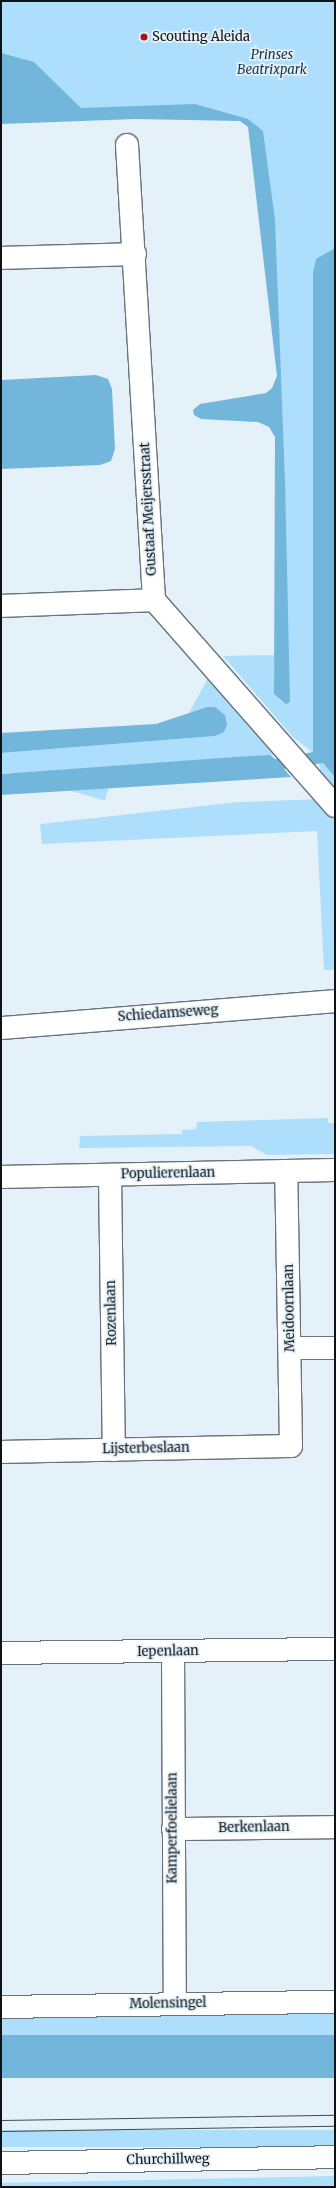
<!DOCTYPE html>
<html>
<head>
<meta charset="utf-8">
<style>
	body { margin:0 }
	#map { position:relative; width:336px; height:2188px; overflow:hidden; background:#e5f1f9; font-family:Merriweather,serif }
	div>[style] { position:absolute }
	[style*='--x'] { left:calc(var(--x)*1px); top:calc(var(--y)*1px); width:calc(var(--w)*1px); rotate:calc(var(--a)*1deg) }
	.green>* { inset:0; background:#addefc; transform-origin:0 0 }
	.water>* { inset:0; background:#72b6dc; transform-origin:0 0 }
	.roads { filter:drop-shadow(1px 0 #68737a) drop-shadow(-1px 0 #68737a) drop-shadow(0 1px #68737a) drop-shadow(0 -1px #68737a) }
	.minor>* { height:22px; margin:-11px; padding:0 11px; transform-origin:11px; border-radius:11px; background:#fff }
	.major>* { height:22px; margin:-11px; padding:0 11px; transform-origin:11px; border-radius:11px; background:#fff }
	.tram>* { height:1px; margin:-0.5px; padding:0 0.5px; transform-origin:0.5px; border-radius:0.5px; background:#43494d }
	.dots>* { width:11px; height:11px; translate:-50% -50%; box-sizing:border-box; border:2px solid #e5f1f9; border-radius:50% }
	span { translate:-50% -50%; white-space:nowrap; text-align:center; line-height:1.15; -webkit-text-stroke:3.5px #e5f1f9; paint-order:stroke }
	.poi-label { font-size:13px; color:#0f1316 }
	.left { translate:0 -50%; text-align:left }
	.park-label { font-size:13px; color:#153445; font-style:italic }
	.street-label { font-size:13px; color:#0f1316 }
	.frame { position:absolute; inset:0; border:2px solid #0f1316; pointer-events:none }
</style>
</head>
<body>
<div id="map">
	<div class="green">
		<i style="clip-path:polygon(1px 1px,335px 1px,335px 970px,324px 970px,317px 831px,42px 844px,40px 824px,239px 802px,323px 799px,313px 703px,313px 753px,292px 736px,223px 656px,274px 655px,274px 694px,285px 479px,281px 381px,255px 132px,245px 119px,220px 115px,1px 119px)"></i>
		<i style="clip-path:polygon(208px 678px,276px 755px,1px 774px,1px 753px,215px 736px,207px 707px,189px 713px)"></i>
		<i style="left:109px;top:786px;width:15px;height:108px;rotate:106deg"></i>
		<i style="clip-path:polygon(328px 1118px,328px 1123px,335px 1123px,335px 1154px,267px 1155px,251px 1146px,79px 1148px,80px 1136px,182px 1134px,182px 1130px,196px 1129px,197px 1122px)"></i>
		<i style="left:335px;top:2012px;width:23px;height:334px;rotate:90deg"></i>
		<i style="left:335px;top:2130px;width:17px;height:334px;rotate:90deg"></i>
		<i style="clip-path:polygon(335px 2176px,335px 2187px,1px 2187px,1px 2183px)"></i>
	</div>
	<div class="water">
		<i style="clip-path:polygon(1px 53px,34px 62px,81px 108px,195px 104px,248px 119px,263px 131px,275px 220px,285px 479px,290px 702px,286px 704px,274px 694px,275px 437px,269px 427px,258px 422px,201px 419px,194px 415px,193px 410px,200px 404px,266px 393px,272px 388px,277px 376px,248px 127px,240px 121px,135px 119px,1px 124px)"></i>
		<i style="clip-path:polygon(335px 248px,335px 777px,323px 763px,284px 769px,291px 777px,1px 795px,1px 774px,235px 757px,270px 755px,275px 759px,313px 752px,313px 273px,316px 259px)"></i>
		<i style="clip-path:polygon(96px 375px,108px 379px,112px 389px,115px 449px,111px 461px,100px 465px,1px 469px,1px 380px)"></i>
		<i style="clip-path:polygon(207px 707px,215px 707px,225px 715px,227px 725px,224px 732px,215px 736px,1px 753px,1px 733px,156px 724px)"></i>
		<i style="left:335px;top:2035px;width:43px;height:334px;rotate:90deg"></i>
	</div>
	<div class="roads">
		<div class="minor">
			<i style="--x:127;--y:145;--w:456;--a:86.6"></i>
			<i style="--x:154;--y:600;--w:274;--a:48.7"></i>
			<i style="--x:1;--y:258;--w:134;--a:-1.7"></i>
			<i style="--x:1;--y:606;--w:153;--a:-2.2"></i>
			<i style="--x:1;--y:1028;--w:335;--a:-4.6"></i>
			<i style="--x:110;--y:1175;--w:275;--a:89.2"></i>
			<i style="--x:1;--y:1177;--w:334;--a:-1.2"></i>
			<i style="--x:291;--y:1348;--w:44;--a:0"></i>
			<i style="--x:1;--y:1452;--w:290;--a:-1.2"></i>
			<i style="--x:291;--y:1446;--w:275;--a:-91"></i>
			<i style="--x:173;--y:1652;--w:352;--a:89.7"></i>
			<i style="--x:1;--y:1653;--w:334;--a:-0.7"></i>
			<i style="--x:173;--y:1829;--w:162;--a:-0.7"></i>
			<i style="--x:1;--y:2007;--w:334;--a:-0.9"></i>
		</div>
		<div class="major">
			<i style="--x:1;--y:2163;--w:334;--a:-1"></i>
		</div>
	</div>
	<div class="tram">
		<i style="--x:1;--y:2120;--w:334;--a:-0.9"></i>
		<i style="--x:1;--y:2131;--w:334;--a:-0.9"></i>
	</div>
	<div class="dots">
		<i style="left:144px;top:37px;background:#a7101f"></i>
	</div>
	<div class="poi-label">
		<span class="left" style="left:152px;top:37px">Scouting Aleida</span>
	</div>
	<div class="park-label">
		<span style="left:272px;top:63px">Prinses<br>Beatrixpark</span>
	</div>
	<div class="street-label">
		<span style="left:149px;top:509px;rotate:-93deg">Gustaaf Meijersstraat</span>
		<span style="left:168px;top:1014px;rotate:-4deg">Schiedamseweg</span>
		<span style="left:168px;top:1174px;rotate:-1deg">Populierenlaan</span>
		<span style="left:290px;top:1308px;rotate:-91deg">Meidoornlaan</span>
		<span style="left:112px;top:1313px;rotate:-91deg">Rozenlaan</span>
		<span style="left:146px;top:1449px;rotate:-1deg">Lijsterbeslaan</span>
		<span style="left:168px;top:1652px;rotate:-1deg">Iepenlaan</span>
		<span style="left:173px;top:1828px;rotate:-90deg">Kamperfoelielaan</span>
		<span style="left:254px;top:1828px;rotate:-1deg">Berkenlaan</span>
		<span style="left:168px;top:2004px;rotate:-1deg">Molensingel</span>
		<span style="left:168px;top:2160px;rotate:-1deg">Churchillweg</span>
	</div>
	<div class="frame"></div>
</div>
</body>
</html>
